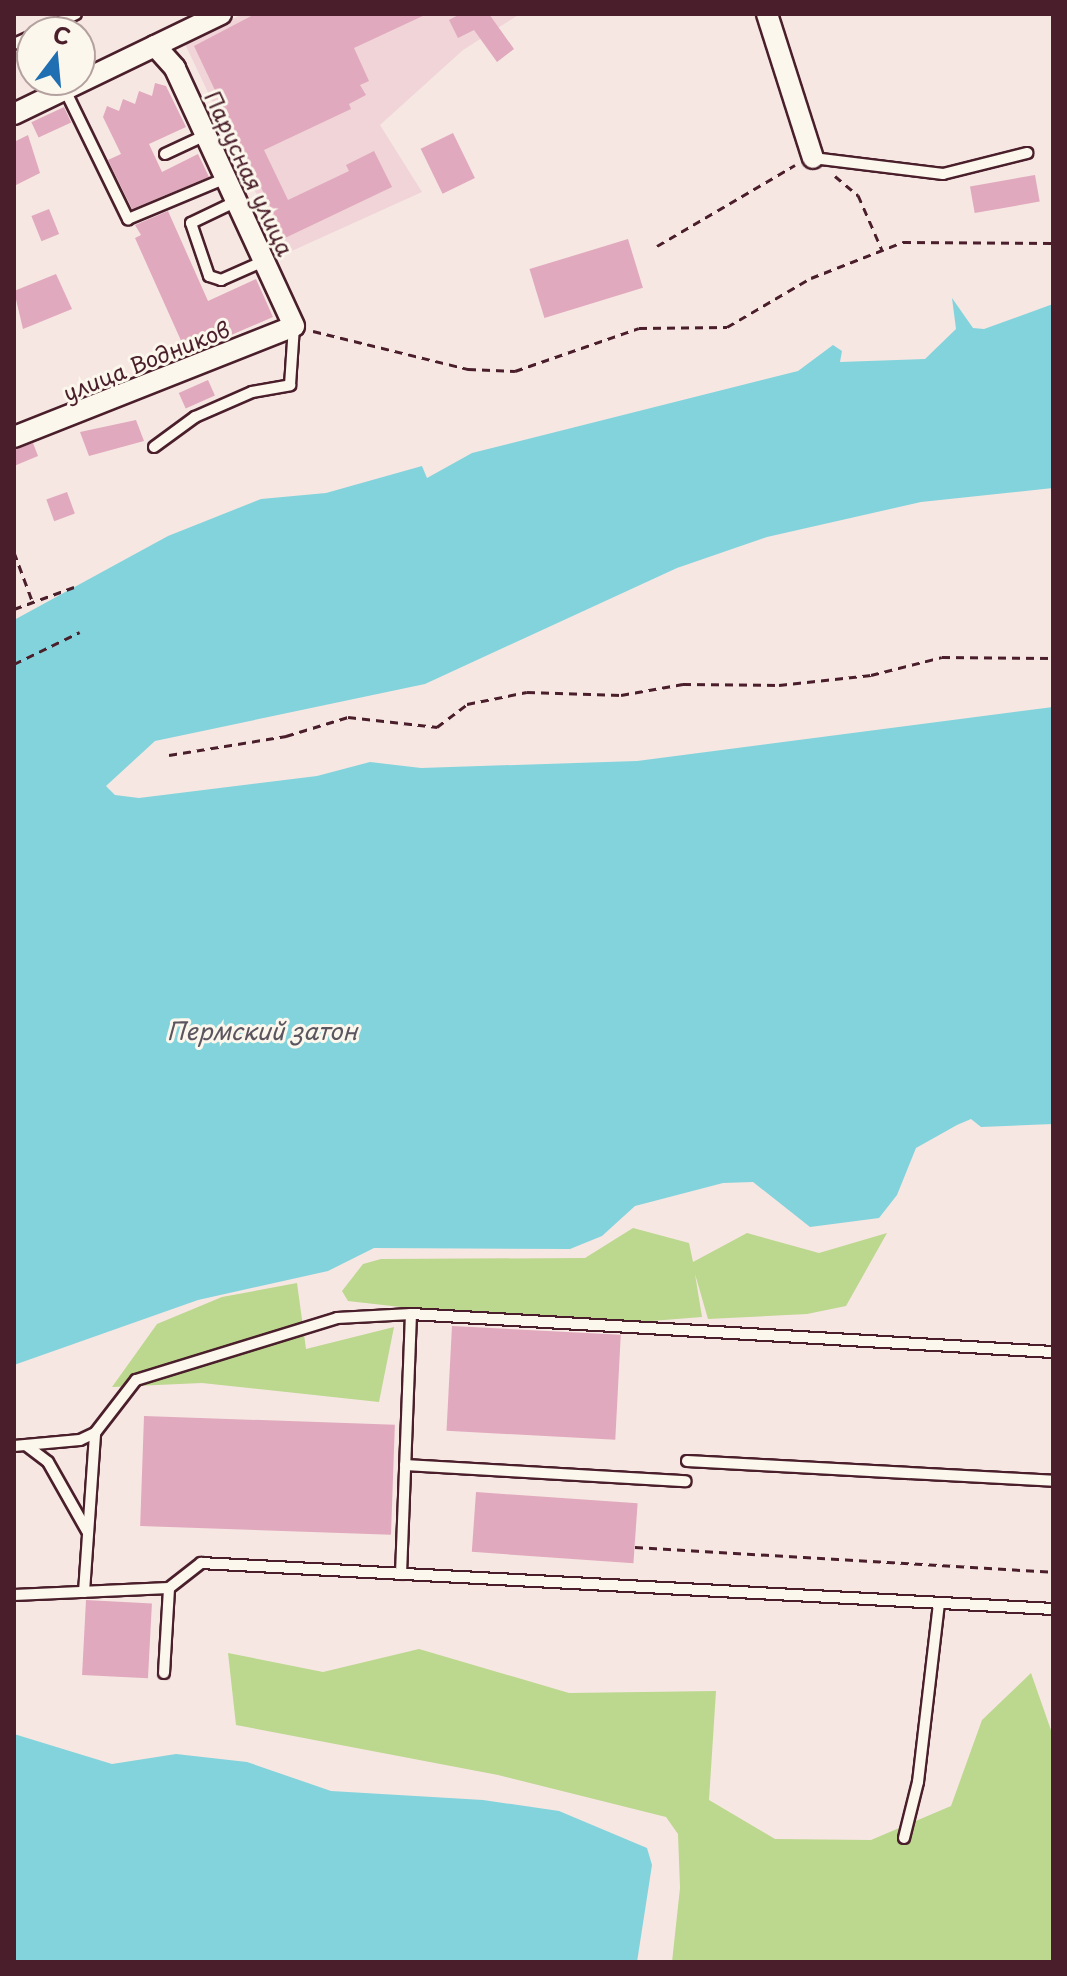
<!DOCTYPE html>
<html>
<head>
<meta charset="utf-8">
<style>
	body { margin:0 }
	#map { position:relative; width:1067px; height:1976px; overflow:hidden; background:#f6e7e3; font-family:"Playpen Sans",sans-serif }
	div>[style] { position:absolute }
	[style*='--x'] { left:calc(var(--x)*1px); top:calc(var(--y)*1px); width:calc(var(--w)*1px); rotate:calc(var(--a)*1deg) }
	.built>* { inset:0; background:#f0d4d8 }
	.green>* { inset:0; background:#bcd78e }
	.water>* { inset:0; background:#83d3dc }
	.building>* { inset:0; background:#e1a9bd; transform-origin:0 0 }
	.path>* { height:3px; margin-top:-1.5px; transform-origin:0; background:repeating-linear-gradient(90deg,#4a1f2b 0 8px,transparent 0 14px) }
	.roads { filter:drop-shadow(2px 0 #4a1f2b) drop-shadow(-2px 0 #4a1f2b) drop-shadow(0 2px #4a1f2b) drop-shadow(0 -2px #4a1f2b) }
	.lane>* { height:10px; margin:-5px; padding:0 5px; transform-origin:5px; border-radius:5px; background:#fbf7ec }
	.street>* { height:20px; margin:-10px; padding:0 10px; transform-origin:10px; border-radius:10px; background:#fbf7ec }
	span { translate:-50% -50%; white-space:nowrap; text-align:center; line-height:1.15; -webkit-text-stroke:6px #fbf7ec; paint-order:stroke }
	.street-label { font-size:22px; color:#4a1f2b }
	.water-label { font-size:24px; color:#5b5560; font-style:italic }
	.frame { position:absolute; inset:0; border:16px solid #4a1f2b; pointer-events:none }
	.north { position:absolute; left:16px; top:16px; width:80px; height:80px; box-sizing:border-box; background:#fbf7ec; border:2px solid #b4a19f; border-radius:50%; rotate:16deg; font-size:22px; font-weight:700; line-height:32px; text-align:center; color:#4a1f2b }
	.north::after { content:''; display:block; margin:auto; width:28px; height:36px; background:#1f6fb2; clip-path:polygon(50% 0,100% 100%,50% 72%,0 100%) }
</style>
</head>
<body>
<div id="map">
	<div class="built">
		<i style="clip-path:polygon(243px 14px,520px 14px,463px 50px,380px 125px,422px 192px,285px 254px,184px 42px)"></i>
	</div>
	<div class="green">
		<i style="clip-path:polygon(633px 1228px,689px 1243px,693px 1262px,747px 1233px,819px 1253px,887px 1233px,846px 1306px,807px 1314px,708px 1319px,695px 1274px,702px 1317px,575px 1327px,348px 1301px,342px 1291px,363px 1264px,381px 1259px,585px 1258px)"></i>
		<i style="clip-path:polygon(297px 1283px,306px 1349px,394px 1327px,379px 1402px,202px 1383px,112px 1387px,157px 1324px,222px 1297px)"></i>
		<i style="clip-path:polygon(419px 1649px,569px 1693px,716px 1691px,709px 1800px,775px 1839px,871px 1840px,951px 1806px,982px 1720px,1031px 1673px,1053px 1736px,1053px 1962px,672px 1962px,680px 1888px,678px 1834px,666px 1817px,498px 1775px,236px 1725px,228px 1653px,323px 1672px)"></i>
	</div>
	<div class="water">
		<i style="clip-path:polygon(952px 298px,973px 328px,984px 329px,1053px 304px,1053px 488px,921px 502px,767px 537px,677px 568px,425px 684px,155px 741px,106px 786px,115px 795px,139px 798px,317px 776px,370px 762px,421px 768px,637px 761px,1053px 707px,1053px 1124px,981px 1127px,971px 1119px,957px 1125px,916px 1148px,897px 1195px,879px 1218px,810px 1227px,753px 1182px,723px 1183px,635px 1206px,602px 1236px,570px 1249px,374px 1248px,328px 1271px,198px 1300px,14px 1365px,14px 620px,168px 536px,261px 499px,326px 493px,422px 466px,427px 478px,472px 453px,798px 371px,833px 345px,842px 351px,840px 362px,925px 359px,956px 329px)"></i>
		<i style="clip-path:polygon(14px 1734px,112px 1764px,176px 1754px,247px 1762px,331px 1791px,483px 1800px,559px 1811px,647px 1848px,652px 1865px,637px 1962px,14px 1962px)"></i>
	</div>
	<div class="building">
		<i style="clip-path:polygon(255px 14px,427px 14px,354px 48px,369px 81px,360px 85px,366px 95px,349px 104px,351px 109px,264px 150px,288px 200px,349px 171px,346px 165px,374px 151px,392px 187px,285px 238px,194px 46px)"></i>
		<i style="clip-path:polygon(460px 14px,489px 14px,514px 49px,497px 62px,474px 30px,458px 38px,449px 20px)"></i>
		<i style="clip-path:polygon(155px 83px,166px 86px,186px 127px,149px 144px,162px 172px,198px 154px,209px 177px,132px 209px,108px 160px,121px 154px,103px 117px,107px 106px,119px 111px,123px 99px,135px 104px,139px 91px,152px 96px)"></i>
		<i style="left:64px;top:107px;width:17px;height:36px;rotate:65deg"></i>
		<i style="left:453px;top:133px;width:50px;height:36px;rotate:64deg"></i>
		<i style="clip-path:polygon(28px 135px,40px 173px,14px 186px,14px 142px)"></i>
		<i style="left:1035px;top:175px;width:27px;height:66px;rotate:80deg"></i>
		<i style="left:49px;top:209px;width:27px;height:19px;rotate:68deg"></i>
		<i style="clip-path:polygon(168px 211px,208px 301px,256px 279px,273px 317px,187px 354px,135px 238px,141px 235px,135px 225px)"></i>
		<i style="left:628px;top:239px;width:51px;height:103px;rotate:73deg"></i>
		<i style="clip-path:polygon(56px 274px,72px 309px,23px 329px,14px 291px)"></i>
		<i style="left:208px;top:380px;width:17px;height:32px;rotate:66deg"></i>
		<i style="clip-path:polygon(136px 420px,144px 441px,89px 456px,80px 432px)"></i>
		<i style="clip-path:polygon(33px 443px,38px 456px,14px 466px,14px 450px)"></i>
		<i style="left:67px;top:492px;width:23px;height:22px;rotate:70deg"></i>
		<i style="left:452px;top:1326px;width:169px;height:105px;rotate:3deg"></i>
		<i style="left:144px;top:1416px;width:251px;height:110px;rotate:2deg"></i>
		<i style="left:476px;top:1492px;width:162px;height:60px;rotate:4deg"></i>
		<i style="left:86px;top:1600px;width:66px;height:75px;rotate:3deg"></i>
	</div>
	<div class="path">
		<i style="--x:835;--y:176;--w:30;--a:40"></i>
		<i style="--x:858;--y:195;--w:60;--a:66.4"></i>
		<i style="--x:657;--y:246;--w:160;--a:-30.4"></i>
		<i style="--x:313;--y:331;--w:160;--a:13.8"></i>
		<i style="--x:468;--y:369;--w:47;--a:2.4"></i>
		<i style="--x:515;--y:371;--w:131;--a:-19.1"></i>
		<i style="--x:639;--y:328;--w:88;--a:-0.7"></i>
		<i style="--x:727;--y:327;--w:97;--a:-30.3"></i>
		<i style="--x:811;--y:278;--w:99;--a:-21.4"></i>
		<i style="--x:903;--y:242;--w:150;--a:0.4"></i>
		<i style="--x:14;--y:552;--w:54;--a:69.6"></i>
		<i style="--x:14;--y:609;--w:64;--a:-20.1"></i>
		<i style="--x:14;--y:664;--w:73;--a:-25.9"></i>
		<i style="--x:169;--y:755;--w:119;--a:-9.2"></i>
		<i style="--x:286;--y:736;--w:65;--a:-17"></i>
		<i style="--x:348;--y:717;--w:90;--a:6.4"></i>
		<i style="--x:437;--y:727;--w:38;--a:-37"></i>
		<i style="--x:467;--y:704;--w:61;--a:-11.3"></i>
		<i style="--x:527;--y:692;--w:94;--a:1.8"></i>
		<i style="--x:621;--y:695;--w:63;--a:-10.1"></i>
		<i style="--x:683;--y:684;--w:96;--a:0.6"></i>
		<i style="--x:779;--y:685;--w:93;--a:-6.2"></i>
		<i style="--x:871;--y:675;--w:73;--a:-14.2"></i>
		<i style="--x:942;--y:657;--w:111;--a:0.5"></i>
		<i style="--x:635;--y:1547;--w:419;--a:3.4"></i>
	</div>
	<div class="roads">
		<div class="lane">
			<i style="--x:39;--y:32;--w:41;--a:-25.9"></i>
			<i style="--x:14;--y:44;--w:20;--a:-24"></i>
			<i style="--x:65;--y:90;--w:144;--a:64"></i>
			<i style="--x:128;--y:219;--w:106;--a:-22.7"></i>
			<i style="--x:165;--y:154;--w:45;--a:-24.9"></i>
			<i style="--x:813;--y:158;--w:131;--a:7"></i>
			<i style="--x:943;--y:174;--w:87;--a:-14"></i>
			<i style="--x:237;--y:201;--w:51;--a:154.4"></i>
			<i style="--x:191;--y:223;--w:56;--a:71.2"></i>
			<i style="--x:209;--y:276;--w:13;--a:18"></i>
			<i style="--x:221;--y:280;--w:47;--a:-23.8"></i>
			<i style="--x:154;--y:447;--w:51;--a:-36.2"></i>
			<i style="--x:195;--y:417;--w:62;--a:-23.7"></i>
			<i style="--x:252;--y:392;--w:39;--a:-10"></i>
			<i style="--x:290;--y:385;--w:59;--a:-86.1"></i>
			<i style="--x:14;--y:1446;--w:66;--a:-5.2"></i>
			<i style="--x:80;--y:1440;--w:17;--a:-25"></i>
			<i style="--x:95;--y:1433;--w:67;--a:-52.3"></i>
			<i style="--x:136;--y:1380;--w:210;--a:-17.1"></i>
			<i style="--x:337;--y:1318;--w:74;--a:-3.1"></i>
			<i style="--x:411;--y:1314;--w:643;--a:3.39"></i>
			<i style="--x:27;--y:1446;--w:26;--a:37"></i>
			<i style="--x:48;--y:1462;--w:79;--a:60.5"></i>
			<i style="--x:687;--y:1461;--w:367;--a:3.1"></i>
			<i style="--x:405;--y:1465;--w:281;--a:3.3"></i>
			<i style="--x:401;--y:1574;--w:260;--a:-87.8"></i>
			<i style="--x:84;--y:1592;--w:159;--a:-86"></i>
			<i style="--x:14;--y:1595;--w:155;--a:-2.6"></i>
			<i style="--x:169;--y:1588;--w:41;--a:-38"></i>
			<i style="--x:201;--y:1563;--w:853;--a:3.09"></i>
			<i style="--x:164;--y:1673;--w:85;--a:-86.6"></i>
			<i style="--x:904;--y:1838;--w:58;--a:-76"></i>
			<i style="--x:918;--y:1782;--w:180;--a:-83.3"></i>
		</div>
		<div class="street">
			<i style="--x:767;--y:14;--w:151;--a:72.3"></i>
			<i style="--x:14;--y:114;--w:230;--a:-25.8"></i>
			<i style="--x:14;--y:437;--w:301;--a:-21.6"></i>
			<i style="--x:294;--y:326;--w:284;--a:-114.8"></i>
			<i style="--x:175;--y:68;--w:30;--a:-132"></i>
		</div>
	</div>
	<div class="street-label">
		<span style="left:250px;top:173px;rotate:65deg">Парусная улица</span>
		<span style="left:146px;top:360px;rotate:-22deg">улица Водников</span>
	</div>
	<div class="water-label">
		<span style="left:262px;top:1031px">Пермский затон</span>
	</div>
	<div class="frame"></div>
	<div class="north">С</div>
</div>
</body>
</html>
